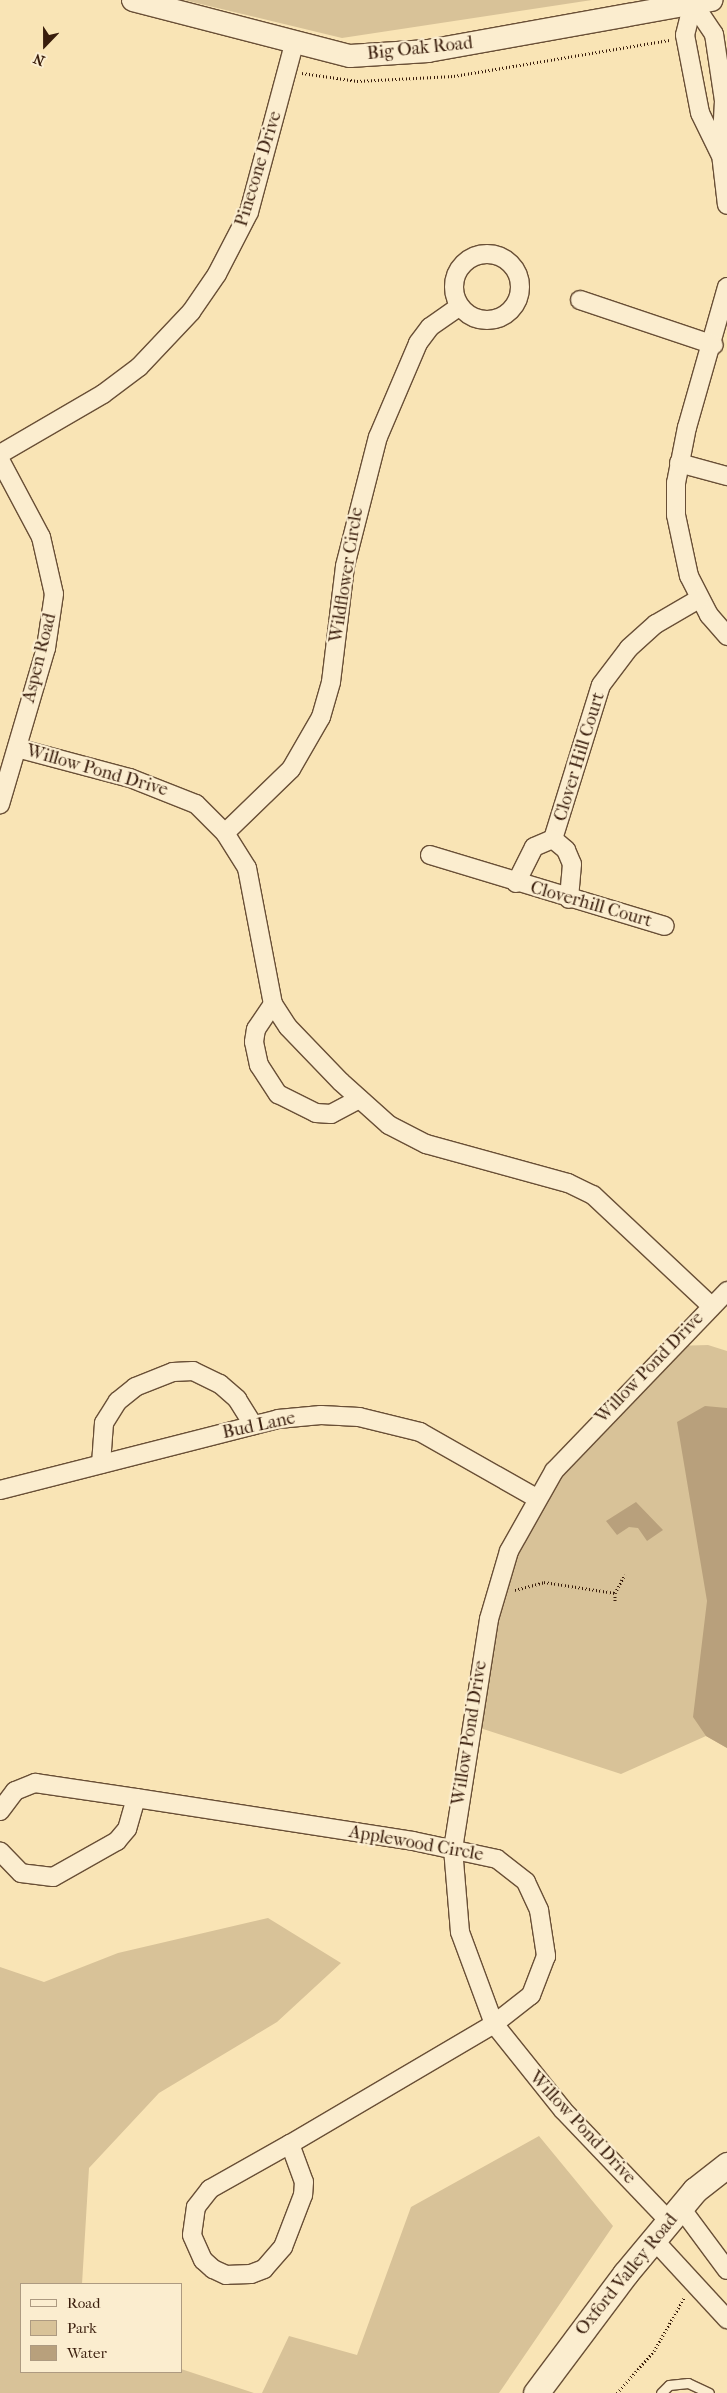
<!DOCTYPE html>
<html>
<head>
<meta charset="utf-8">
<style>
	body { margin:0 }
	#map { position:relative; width:727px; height:2393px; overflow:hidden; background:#f9e4b5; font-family:"IM FELL French Canon",serif }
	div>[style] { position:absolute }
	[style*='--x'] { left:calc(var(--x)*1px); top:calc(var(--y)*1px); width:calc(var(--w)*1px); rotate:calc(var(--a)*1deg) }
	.green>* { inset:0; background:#d8c298 }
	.water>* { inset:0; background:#b8a07c }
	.path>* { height:3px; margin-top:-1.5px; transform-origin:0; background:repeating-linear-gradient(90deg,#391d0c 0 1px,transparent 0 3.5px) }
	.roads { filter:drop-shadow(1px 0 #694f36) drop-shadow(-1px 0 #694f36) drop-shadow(0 1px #694f36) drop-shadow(0 -1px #694f36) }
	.service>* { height:9px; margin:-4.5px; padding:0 4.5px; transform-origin:4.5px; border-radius:4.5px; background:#fbedcf }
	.minor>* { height:18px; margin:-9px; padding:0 9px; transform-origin:9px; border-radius:9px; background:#fbedcf }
	.minor>.ring { margin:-9px; padding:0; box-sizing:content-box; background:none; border:18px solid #fbedcf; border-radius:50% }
	.tertiary>* { height:22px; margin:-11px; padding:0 11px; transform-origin:11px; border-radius:11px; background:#fbedcf }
	.secondary>* { height:25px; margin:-12.5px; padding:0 12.5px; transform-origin:12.5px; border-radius:12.5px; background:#fbedcf }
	span { translate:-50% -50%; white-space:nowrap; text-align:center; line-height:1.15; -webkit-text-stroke:4.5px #fbedcf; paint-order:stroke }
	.street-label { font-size:18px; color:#391d0c }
	.legend { position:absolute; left:20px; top:2283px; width:162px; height:90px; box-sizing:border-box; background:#fbedcf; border:1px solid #ad9a81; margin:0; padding:6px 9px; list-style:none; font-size:15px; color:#391d0c }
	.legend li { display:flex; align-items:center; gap:10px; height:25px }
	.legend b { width:25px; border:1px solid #ad9a81 }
	.north { position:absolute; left:20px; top:20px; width:50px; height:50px; -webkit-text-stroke:4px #fbedcf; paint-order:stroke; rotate:202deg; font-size:14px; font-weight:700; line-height:20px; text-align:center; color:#391d0c }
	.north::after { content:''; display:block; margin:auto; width:18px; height:22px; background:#391d0c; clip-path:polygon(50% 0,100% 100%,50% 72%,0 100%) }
</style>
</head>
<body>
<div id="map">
	<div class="green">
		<i style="clip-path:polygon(184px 0,592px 0,342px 38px)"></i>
		<i style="clip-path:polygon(708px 1345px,727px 1351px,727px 1748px,706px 1736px,621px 1774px,471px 1725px,489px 1619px,536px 1498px,673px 1346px)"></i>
		<i style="clip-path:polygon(268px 1918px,341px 1963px,277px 2022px,159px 2093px,89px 2168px,82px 2284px,21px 2284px,21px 2372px,181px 2369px,254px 2393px,0 2393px,0 1967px,44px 1982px,118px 1953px)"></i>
		<i style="clip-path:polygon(539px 2136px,613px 2226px,499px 2393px,262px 2393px,289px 2336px,357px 2355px,411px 2207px)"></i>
	</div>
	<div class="water">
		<i style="clip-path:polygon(705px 1406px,727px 1408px,727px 1748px,706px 1736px,693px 1717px,707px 1601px,677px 1422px)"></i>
		<i style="clip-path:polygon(636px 1502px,663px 1530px,647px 1541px,638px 1528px,629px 1527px,617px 1535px,606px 1521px)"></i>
	</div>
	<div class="path">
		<i style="--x:302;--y:73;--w:56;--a:8.3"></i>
		<i style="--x:357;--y:81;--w:97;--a:-3"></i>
		<i style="--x:454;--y:76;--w:218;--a:-9.5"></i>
		<i style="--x:515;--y:1590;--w:30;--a:-15"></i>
		<i style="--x:544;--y:1582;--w:72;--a:8.8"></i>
		<i style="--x:615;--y:1593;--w:9;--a:90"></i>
		<i style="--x:615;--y:1593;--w:21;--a:-62"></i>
		<i style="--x:617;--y:2393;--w:56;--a:-48.6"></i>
		<i style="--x:654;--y:2351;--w:61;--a:-60.5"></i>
	</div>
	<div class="roads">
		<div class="service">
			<i style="--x:661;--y:2393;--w:11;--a:-45"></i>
			<i style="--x:669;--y:2385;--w:19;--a:-6"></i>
			<i style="--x:688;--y:2383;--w:23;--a:25"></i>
		</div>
		<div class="minor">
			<i style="--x:693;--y:3;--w:37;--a:56"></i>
			<i style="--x:714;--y:34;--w:68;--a:81.5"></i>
			<i style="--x:724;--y:101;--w:53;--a:93.2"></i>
			<i style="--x:721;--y:154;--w:51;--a:83.3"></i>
			<i style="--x:693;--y:3;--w:33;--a:104"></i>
			<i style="--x:685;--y:35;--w:79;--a:79.1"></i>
			<i style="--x:700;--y:113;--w:46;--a:64"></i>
			<i class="ring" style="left:454px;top:254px;width:48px;height:48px"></i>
			<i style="--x:727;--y:287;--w:146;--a:105.9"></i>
			<i style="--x:687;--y:427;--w:57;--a:101.1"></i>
			<i style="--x:676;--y:483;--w:32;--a:90"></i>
			<i style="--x:676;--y:515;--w:62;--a:78"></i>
			<i style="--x:689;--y:576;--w:44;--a:62.9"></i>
			<i style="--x:709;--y:615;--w:28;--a:49"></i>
			<i style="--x:580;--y:300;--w:141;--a:18.6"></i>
			<i style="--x:0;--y:454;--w:119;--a:-30.2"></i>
			<i style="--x:103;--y:394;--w:45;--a:-36.9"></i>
			<i style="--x:139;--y:367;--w:76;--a:-46.6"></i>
			<i style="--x:191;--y:312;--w:46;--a:-55.6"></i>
			<i style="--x:217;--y:274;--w:70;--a:-62.7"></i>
			<i style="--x:249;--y:212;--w:174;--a:-75"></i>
			<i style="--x:0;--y:460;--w:87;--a:62"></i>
			<i style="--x:41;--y:537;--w:58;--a:77.2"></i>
			<i style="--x:54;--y:594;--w:55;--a:98.4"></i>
			<i style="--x:46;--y:648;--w:163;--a:106.4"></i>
			<i style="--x:679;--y:463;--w:50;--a:15.2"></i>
			<i style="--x:17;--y:748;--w:117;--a:14.9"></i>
			<i style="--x:130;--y:778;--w:71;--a:21.5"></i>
			<i style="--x:196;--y:804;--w:41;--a:45"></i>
			<i style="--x:225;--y:833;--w:41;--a:57.8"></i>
			<i style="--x:247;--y:868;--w:138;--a:79.2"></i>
			<i style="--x:273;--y:1004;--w:27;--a:57"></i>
			<i style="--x:288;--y:1027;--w:76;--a:46.1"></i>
			<i style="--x:341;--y:1082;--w:64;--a:41.9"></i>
			<i style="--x:389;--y:1125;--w:42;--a:27.2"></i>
			<i style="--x:426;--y:1144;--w:147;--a:15.4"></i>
			<i style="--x:568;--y:1183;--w:28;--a:26"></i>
			<i style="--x:593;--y:1195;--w:162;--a:43.2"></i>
			<i style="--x:225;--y:833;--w:92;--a:-44.1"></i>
			<i style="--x:291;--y:769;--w:60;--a:-60"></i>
			<i style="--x:321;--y:717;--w:36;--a:-74"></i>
			<i style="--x:331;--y:682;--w:117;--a:-83.1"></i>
			<i style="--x:345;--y:566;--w:133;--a:-75.7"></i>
			<i style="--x:378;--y:437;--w:102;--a:-66.9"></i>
			<i style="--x:418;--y:343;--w:20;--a:-53"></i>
			<i style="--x:430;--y:327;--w:33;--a:-35"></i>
			<i style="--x:553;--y:839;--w:161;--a:-72.7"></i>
			<i style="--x:601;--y:685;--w:46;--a:-52.9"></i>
			<i style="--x:629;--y:648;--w:36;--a:-42"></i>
			<i style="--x:656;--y:624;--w:50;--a:-30.2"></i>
			<i style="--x:430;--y:855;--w:245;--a:16.8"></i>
			<i style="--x:516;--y:883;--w:40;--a:-63.4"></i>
			<i style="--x:534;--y:847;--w:21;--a:-23"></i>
			<i style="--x:553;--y:839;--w:17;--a:40"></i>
			<i style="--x:566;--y:850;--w:15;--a:67"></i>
			<i style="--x:572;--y:864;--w:35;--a:95"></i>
			<i style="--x:273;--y:1004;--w:30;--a:124"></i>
			<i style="--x:256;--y:1029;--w:13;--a:99"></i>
			<i style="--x:254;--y:1042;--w:24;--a:78"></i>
			<i style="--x:259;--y:1065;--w:35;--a:57"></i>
			<i style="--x:278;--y:1094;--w:42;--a:26.6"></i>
			<i style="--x:316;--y:1113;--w:15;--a:4"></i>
			<i style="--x:331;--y:1114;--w:32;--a:-28"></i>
			<i style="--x:101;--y:1464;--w:41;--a:-85.8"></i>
			<i style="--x:104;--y:1423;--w:26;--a:-58"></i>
			<i style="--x:118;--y:1401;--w:22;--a:-39"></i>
			<i style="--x:135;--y:1387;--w:41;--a:-21.5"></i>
			<i style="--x:173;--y:1372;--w:20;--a:-3"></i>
			<i style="--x:193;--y:1371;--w:30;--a:26"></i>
			<i style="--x:220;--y:1384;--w:23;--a:41"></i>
			<i style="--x:237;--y:1399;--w:31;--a:58"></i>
			<i style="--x:0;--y:1490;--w:287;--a:-14.3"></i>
			<i style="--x:278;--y:1419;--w:43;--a:-5.3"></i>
			<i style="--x:321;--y:1415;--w:38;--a:3"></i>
			<i style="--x:359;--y:1417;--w:63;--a:13.8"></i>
			<i style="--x:420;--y:1432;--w:133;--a:29.6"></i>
			<i style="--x:136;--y:1798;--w:280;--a:8.8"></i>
			<i style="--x:413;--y:1841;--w:86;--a:12.1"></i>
			<i style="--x:497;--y:1859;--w:37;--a:38"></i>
			<i style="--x:526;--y:1882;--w:31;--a:65"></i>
			<i style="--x:539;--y:1910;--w:47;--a:81.3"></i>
			<i style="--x:546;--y:1956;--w:42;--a:111"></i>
			<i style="--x:531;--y:1995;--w:47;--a:141.9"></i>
			<i style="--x:494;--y:2024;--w:237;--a:149.5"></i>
			<i style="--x:0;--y:1811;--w:25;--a:-53"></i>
			<i style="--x:15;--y:1791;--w:22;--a:-22"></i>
			<i style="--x:35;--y:1783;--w:102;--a:8.4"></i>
			<i style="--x:136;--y:1798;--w:32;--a:106"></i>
			<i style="--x:127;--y:1829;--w:16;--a:130"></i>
			<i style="--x:117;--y:1841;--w:73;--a:150.6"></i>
			<i style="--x:53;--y:1877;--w:32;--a:-173"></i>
			<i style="--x:21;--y:1873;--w:30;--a:-134"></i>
			<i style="--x:290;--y:2144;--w:40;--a:69.8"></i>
			<i style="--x:304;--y:2182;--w:13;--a:94"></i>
			<i style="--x:303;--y:2195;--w:56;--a:111"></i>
			<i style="--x:283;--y:2247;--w:29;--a:131"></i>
			<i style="--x:264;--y:2269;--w:14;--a:159"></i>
			<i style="--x:251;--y:2274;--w:25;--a:178"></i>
			<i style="--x:226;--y:2275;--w:14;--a:-155"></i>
			<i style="--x:213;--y:2269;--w:13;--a:-138"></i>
			<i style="--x:203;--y:2260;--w:27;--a:-114"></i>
			<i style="--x:192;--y:2235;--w:28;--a:-82"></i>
			<i style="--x:196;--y:2207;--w:23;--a:-52"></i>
			<i style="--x:210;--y:2189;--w:92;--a:-29.4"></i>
			<i style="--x:681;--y:2208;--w:77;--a:53.4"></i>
			<i style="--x:669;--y:2221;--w:153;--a:-133.7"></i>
			<i style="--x:563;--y:2110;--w:110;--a:-128.7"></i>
			<i style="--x:494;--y:2024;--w:98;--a:-110.3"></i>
			<i style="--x:460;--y:1932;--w:83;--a:-94.8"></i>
			<i style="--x:453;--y:1849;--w:233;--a:-81.1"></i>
			<i style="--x:489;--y:1619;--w:71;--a:-73.6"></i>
			<i style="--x:509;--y:1551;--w:92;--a:-60.6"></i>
			<i style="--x:554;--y:1471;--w:250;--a:-46.1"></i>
			<i style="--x:654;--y:2240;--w:108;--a:47.3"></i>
		</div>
		<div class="tertiary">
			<i style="--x:133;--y:0;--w:224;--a:14.5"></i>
			<i style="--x:350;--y:56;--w:78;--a:-3.7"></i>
			<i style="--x:428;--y:51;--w:288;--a:-10.2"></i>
		</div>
		<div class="secondary">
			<i style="--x:536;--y:2393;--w:149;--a:-53.2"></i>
			<i style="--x:625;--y:2274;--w:109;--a:-50.2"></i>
			<i style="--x:695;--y:2190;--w:41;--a:-38"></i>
		</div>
	</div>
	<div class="street-label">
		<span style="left:420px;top:49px;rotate:-6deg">Big Oak Road</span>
		<span style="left:259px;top:169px;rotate:-73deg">Pinecone Drive</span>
		<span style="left:347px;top:575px;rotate:-81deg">Wildflower Circle</span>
		<span style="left:40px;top:658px;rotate:-76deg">Aspen Road</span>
		<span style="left:580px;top:757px;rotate:-73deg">Clover Hill Court</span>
		<span style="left:97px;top:771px;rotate:16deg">Willow Pond Drive</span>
		<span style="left:591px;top:905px;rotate:16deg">Cloverhill Court</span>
		<span style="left:650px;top:1368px;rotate:-46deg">Willow Pond Drive</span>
		<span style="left:259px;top:1426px;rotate:-12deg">Bud Lane</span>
		<span style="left:470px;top:1733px;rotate:-81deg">Willow Pond Drive</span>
		<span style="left:416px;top:1844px;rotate:10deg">Applewood Circle</span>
		<span style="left:582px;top:2128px;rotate:47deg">Willow Pond Drive</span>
		<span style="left:627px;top:2275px;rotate:-51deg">Oxford Valley Road</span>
	</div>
	<ul class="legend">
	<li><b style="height:6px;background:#fbedcf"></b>Road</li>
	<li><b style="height:14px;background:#d8c298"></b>Park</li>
	<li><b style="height:14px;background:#b8a07c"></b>Water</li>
	</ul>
	<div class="north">N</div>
</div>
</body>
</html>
